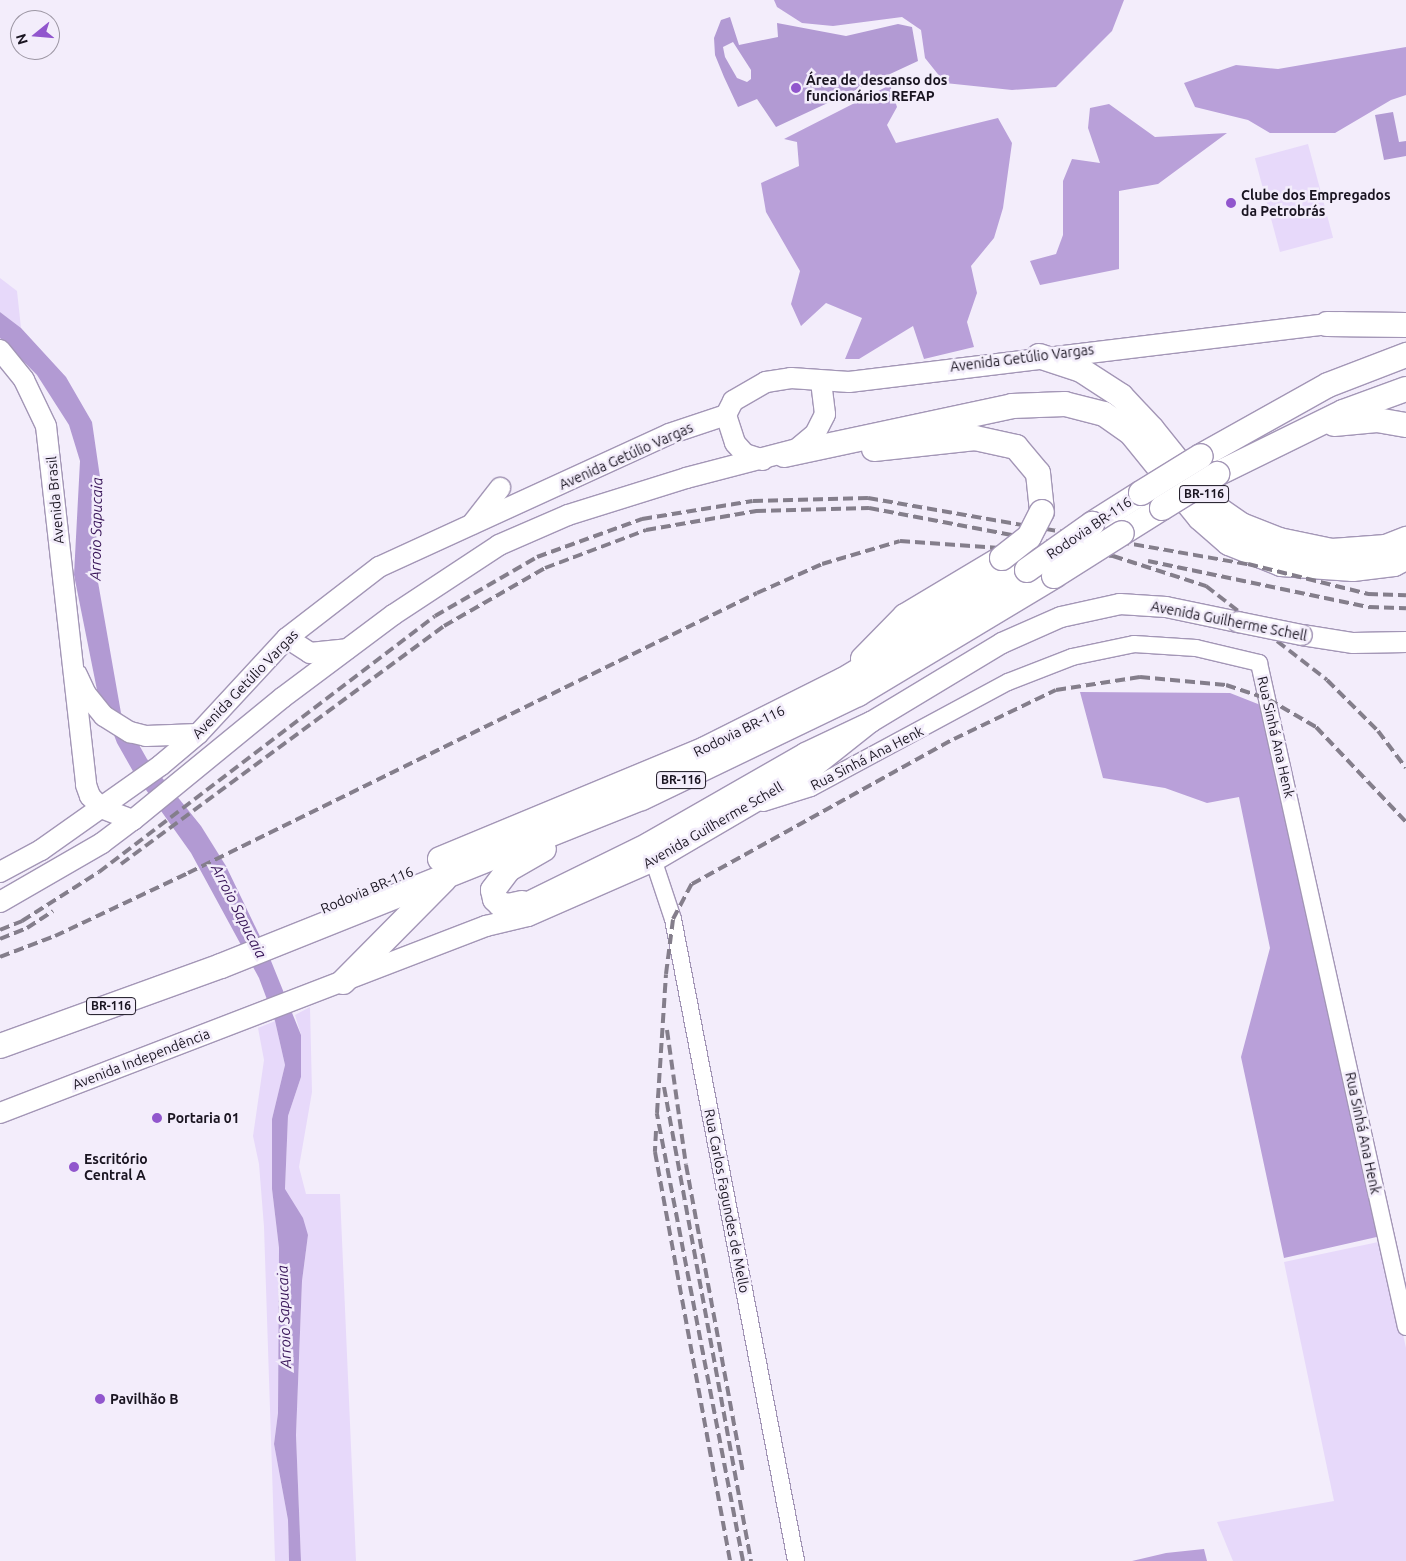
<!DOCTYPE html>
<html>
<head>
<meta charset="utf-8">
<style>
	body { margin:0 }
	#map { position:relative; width:1406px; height:1561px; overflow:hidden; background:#f3edfb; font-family:Ubuntu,sans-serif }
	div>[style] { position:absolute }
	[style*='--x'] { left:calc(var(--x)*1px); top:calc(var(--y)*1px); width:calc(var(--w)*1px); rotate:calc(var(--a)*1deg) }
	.green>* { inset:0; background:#e7d9fa; transform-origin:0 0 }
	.forest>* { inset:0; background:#b9a0d9 }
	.water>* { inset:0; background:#b29ad3 }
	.roads { filter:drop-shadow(1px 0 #a396b6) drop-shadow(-1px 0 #a396b6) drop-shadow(0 1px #a396b6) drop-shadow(0 -1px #a396b6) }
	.minor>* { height:16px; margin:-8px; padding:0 8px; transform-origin:8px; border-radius:8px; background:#fff }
	.major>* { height:20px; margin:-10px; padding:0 10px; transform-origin:10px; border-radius:10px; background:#fff }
	.highway>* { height:24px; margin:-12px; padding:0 12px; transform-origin:12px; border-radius:12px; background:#fff }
	.rail>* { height:4px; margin-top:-2px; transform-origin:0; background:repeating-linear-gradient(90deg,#847e8b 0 10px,transparent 0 15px) }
	.bridges { filter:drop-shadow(1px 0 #a396b6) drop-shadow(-1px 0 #a396b6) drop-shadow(0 1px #a396b6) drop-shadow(0 -1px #a396b6) }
	.major-bridge>* { height:20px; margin:-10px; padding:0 10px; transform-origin:10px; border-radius:10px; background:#fff }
	.highway-bridge>* { height:24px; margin:-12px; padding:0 12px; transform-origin:12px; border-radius:12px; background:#fff }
	.dots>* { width:14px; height:14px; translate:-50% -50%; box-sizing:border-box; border:2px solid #f3edfb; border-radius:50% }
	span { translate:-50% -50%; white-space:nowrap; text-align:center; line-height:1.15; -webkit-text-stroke:5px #f3edfb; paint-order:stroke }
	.shield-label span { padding:1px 4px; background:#f3edfb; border:1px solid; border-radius:4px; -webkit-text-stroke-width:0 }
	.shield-label { font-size:12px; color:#191420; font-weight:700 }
	.poi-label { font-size:14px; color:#191420; font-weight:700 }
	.left { translate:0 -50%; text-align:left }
	.street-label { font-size:14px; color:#191420 }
	.water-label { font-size:15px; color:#391659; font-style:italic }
	.north { position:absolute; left:10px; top:10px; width:50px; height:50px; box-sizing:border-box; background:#f3edfb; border:1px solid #9c96a3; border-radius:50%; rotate:253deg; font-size:14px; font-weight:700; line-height:20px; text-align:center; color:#191420 }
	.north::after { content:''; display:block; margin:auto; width:18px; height:22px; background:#9156cd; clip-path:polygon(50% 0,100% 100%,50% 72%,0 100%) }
</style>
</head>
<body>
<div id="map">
	<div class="green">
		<i style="left:1308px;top:144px;width:97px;height:55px;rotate:75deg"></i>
		<i style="clip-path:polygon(0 278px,17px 291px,21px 328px,0 312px)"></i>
		<i style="clip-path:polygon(310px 1007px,312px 1092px,299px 1167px,306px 1194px,340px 1194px,356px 1561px,301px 1561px,296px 1435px,302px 1281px,308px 1235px,285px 1190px,288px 1116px,301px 1077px,301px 1035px,295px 1015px)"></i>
		<i style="clip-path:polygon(275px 1021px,285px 1065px,272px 1119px,272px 1189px,279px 1248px,278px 1413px,274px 1444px,288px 1520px,289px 1561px,275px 1561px,264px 1227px,259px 1164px,253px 1136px,264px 1060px,258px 1028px)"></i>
		<i style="clip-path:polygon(1383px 1241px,1406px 1348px,1406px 1561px,1233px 1561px,1217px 1522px,1334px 1501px,1284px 1262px)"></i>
	</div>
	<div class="forest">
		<i style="clip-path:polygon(774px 0,1124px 0,1112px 31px,1056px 87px,1012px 90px,945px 83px,925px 58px,921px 30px,902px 17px,833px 26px,802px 23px,777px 7px)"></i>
		<i style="clip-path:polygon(1406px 47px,1406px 95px,1391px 100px,1335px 133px,1270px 133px,1248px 120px,1195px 107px,1184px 83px,1236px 65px,1278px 69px)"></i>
		<i style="clip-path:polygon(890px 85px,897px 107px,887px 125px,896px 143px,998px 118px,1012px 143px,1003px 208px,994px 238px,971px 266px,977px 293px,967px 322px,974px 347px,924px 359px,913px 326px,859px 359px,845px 359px,862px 318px,826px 303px,801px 326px,791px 304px,800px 271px,766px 212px,761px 183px,799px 166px,797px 142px,784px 139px)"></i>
		<i style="clip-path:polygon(1109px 104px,1155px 137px,1227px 133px,1158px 184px,1119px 191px,1119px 269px,1040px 285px,1030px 261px,1056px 254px,1063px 235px,1063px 181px,1072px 159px,1100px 163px,1088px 128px,1090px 108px)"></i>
		<i style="clip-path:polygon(1080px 692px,1230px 693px,1263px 706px,1381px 1236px,1284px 1258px,1241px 1057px,1270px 948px,1239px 797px,1207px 803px,1165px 788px,1103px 778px)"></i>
		<i style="clip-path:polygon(1204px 1549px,1207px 1561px,1132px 1561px,1166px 1553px)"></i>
	</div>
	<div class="water">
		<i style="clip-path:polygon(evenodd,730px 17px,739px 45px,778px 37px,777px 23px,846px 36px,898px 24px,912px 27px,918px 61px,776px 127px,757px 99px,738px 107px,724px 77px,715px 55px,714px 38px,721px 20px,730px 17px,733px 42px,751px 70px,751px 79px,747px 82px,737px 78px,725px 57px,723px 47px,733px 42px)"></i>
		<i style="clip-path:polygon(1393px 112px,1399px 142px,1406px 141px,1406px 156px,1384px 160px,1375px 115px)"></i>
		<i style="clip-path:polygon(0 312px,21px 328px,66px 377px,92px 422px,102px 491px,95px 549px,98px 582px,121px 713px,147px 759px,201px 826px,226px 866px,267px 951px,301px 1035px,301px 1077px,288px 1116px,285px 1189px,303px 1218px,308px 1235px,302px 1281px,296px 1435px,301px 1561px,289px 1561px,288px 1520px,274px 1444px,278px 1413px,279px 1248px,272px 1189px,272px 1119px,285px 1065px,275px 1021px,259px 978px,191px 853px,134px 773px,117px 743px,97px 690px,74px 575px,80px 461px,69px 425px,37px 375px,0 338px)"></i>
	</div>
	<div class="roads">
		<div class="minor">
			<i style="--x:763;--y:803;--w:50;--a:-17.4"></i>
			<i style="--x:811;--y:788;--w:224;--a:-28.3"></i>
			<i style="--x:1008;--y:682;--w:69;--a:-21.3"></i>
			<i style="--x:1072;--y:657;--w:63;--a:-11.8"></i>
			<i style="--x:1134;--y:644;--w:62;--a:3.7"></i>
			<i style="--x:1196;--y:648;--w:65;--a:13.4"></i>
			<i style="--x:1259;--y:663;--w:680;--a:77.52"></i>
			<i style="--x:650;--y:850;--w:73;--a:71.6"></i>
			<i style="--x:673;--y:919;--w:654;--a:79.15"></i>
		</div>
		<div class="major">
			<i style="--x:0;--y:350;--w:38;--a:51"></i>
			<i style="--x:24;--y:380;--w:51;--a:64.4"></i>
			<i style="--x:46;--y:426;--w:361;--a:83.6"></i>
			<i style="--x:86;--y:785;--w:12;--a:70"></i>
			<i style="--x:90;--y:796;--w:16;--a:47"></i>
			<i style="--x:101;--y:808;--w:34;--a:21"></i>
			<i style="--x:726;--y:415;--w:29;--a:72"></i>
			<i style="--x:735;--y:443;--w:15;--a:48"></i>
			<i style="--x:745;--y:454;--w:19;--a:18"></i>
			<i style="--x:472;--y:524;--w:46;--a:-52.1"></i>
			<i style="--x:1302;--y:635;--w:52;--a:8.9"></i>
			<i style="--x:1353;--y:643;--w:53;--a:-1.1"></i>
			<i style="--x:287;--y:638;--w:27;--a:33"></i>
			<i style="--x:310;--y:653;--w:37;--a:-6"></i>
			<i style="--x:77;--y:675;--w:21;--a:65"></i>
			<i style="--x:86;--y:694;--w:28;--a:51"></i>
			<i style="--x:104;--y:716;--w:31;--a:32"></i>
			<i style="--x:130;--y:732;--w:16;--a:14"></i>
			<i style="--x:146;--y:736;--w:52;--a:-2.2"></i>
			<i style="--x:0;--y:872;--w:47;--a:-28.2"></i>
			<i style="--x:41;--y:850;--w:147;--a:-35.3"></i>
			<i style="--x:161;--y:765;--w:48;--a:-40"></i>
			<i style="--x:198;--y:734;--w:131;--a:-47.2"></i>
			<i style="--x:287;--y:638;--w:116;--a:-37.7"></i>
			<i style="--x:379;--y:567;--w:319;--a:-24.6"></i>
			<i style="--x:669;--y:434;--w:60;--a:-18.4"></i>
			<i style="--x:726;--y:415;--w:16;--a:-63"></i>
			<i style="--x:733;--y:401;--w:38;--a:-30"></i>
			<i style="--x:766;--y:382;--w:25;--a:-9"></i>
			<i style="--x:791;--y:378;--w:58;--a:3.9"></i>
			<i style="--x:849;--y:382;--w:497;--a:-6.9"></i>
			<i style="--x:0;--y:902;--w:118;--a:-30"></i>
			<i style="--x:102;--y:843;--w:39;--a:-37"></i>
			<i style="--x:133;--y:820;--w:193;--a:-39.3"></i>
			<i style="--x:282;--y:698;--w:139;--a:-36.8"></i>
			<i style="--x:393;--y:615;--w:127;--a:-33.4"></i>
			<i style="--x:499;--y:545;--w:75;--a:-23.5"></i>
			<i style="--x:568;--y:515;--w:124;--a:-17.4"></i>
			<i style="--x:686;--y:478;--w:115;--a:-14.6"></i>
			<i style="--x:797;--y:449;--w:23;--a:-40"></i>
			<i style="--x:815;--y:434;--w:22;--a:-63"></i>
			<i style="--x:825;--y:414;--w:33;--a:-97"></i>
			<i style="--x:508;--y:912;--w:156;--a:-26.2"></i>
			<i style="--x:648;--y:843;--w:181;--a:-29.8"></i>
			<i style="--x:805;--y:753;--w:73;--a:-25.2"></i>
			<i style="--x:871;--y:722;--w:153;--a:-31.1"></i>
			<i style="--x:1002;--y:643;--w:64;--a:-23.8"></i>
			<i style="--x:1061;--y:617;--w:60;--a:-12.4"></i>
			<i style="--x:1120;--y:604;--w:46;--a:3.7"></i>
			<i style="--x:1166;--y:607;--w:74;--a:11.8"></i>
			<i style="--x:0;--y:1113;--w:521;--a:-21.05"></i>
			<i style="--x:486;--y:926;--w:43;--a:-13.4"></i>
			<i style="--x:528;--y:916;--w:137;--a:-23.6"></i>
			<i style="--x:654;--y:861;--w:184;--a:-30.3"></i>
			<i style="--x:813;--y:768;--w:74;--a:-38.4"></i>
		</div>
		<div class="highway">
			<i style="--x:1327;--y:324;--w:79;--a:0.7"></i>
			<i style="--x:1039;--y:356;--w:44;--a:18.4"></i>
			<i style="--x:1081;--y:370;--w:48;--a:33"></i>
			<i style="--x:1121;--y:396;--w:45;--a:46.8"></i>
			<i style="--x:1152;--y:429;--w:99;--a:51.2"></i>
			<i style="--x:1214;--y:506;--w:33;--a:35"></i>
			<i style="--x:1241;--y:525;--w:41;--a:21.5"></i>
			<i style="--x:1279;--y:540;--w:54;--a:11.7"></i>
			<i style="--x:1332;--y:551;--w:54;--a:-4.2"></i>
			<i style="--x:1386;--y:547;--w:22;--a:-22"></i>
			<i style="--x:1334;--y:424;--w:43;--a:-5.3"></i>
			<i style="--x:1377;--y:420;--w:29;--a:10"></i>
			<i style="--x:874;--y:449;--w:102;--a:-6.2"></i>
			<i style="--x:975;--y:438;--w:42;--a:12.4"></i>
			<i style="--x:1016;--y:447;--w:34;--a:50"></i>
			<i style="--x:1038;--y:473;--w:39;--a:84"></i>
			<i style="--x:784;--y:455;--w:233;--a:-12.1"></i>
			<i style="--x:1012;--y:406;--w:53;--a:-2.2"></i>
			<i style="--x:1065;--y:404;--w:40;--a:14.4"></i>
			<i style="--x:1104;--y:414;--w:33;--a:35"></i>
			<i style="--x:1131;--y:433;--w:109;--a:50.9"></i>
			<i style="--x:1200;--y:518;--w:38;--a:41"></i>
			<i style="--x:1229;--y:543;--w:56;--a:22"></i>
			<i style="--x:1281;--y:564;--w:72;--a:4"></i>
			<i style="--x:1353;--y:569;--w:41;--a:-7"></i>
			<i style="--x:1394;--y:564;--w:13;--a:-27"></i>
			<i style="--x:1201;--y:456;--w:145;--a:-29.2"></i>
			<i style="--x:1328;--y:385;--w:84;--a:-21"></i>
			<i style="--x:1217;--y:474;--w:140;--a:-26.2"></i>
			<i style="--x:1343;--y:412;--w:67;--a:-20.1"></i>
			<i style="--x:1092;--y:524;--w:58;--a:-32.3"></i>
			<i style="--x:1122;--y:533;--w:47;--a:-32"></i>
			<i style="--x:863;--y:659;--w:60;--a:-45.7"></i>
			<i style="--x:905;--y:616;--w:113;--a:-30.9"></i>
			<i style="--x:440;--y:859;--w:287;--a:-22.5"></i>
			<i style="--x:705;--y:749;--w:154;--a:-26.6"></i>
			<i style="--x:843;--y:680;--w:214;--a:-30.9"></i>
			<i style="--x:522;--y:903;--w:14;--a:168"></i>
			<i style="--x:508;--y:906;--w:8;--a:-166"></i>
			<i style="--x:500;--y:904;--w:7;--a:-135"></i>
			<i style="--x:495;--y:899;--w:9;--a:-103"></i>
			<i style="--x:493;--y:890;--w:26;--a:-53"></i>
			<i style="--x:509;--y:869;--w:40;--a:-29.7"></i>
			<i style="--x:343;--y:982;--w:144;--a:-45.3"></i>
			<i style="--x:0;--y:1046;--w:235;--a:-19.9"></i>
			<i style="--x:221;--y:966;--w:453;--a:-21.8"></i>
			<i style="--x:642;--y:798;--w:240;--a:-25.7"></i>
			<i style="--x:858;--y:694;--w:229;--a:-31"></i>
		</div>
	</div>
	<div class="rail">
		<i style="--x:1148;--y:561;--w:226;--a:11.8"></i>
		<i style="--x:1369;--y:607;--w:37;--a:2"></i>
		<i style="--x:121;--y:864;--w:401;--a:-36.4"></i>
		<i style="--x:444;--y:626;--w:116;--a:-29.9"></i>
		<i style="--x:545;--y:568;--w:108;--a:-20.6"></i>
		<i style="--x:646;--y:530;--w:112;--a:-9.8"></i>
		<i style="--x:756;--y:511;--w:113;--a:-1.5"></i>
		<i style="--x:869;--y:508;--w:215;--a:10.7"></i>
		<i style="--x:0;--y:930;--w:24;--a:-22"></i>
		<i style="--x:22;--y:921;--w:91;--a:-32.5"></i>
		<i style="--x:99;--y:872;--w:422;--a:-37.3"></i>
		<i style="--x:435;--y:616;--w:118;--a:-30"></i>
		<i style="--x:537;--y:557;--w:112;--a:-19.9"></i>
		<i style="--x:642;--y:519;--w:112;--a:-9.2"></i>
		<i style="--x:753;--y:501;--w:115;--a:-1.5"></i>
		<i style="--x:868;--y:498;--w:386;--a:9.9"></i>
		<i style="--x:1248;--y:564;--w:124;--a:14"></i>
		<i style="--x:1368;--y:594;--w:38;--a:2"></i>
		<i style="--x:0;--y:939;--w:29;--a:-22"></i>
		<i style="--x:27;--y:928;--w:31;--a:-33"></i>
		<i style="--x:0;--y:957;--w:59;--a:-20.9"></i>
		<i style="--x:55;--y:936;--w:147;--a:-25.3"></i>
		<i style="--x:188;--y:873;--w:634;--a:-26.2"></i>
		<i style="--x:757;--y:593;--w:71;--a:-24"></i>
		<i style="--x:822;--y:564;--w:81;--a:-16.4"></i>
		<i style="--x:900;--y:541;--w:214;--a:4"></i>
		<i style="--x:1113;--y:556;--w:98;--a:17.9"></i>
		<i style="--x:1206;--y:586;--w:153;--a:37.8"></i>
		<i style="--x:1327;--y:680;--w:72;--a:45"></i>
		<i style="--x:1378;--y:731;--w:46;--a:52.9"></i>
		<i style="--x:667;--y:1030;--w:136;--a:82"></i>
		<i style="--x:686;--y:1165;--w:312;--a:79.5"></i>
		<i style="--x:664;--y:1087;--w:482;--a:79.6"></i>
		<i style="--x:656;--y:1131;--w:21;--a:93"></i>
		<i style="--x:655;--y:1152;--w:416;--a:79.6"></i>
		<i style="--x:743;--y:1561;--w:456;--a:-100.9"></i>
		<i style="--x:657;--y:1113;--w:139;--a:-86.3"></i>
		<i style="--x:666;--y:974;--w:55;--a:-82.7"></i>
		<i style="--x:673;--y:919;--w:40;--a:-62"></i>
		<i style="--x:692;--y:884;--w:299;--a:-29"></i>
		<i style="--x:954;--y:739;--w:113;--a:-25.7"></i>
		<i style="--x:1056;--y:690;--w:85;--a:-8.8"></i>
		<i style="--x:1140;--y:677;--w:86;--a:5.3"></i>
		<i style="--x:1226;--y:685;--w:44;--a:18.4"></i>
		<i style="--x:1268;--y:699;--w:56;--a:30.3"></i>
		<i style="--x:1316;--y:727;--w:131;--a:46.5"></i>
	</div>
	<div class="bridges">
		<div class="major-bridge">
			<i style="--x:1238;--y:622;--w:65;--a:11.5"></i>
		</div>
		<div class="highway-bridge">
			<i style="--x:1141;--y:493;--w:70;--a:-31.7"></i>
			<i style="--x:1162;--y:508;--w:65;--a:-31.7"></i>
			<i style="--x:1002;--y:558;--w:34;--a:-38"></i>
			<i style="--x:1029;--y:537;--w:28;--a:-63"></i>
			<i style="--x:1027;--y:570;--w:80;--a:-35.3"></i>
			<i style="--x:1054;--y:576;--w:80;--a:-32.3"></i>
		</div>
	</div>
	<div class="dots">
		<i style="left:796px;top:88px;background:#9156cd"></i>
		<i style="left:1231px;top:203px;background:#9156cd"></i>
		<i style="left:157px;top:1118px;background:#9156cd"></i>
		<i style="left:74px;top:1167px;background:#9156cd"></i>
		<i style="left:100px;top:1399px;background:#9156cd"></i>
	</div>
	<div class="shield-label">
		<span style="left:1204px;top:494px">BR-116</span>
		<span style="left:681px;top:780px">BR-116</span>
		<span style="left:111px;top:1006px">BR-116</span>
	</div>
	<div class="poi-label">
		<span class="left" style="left:806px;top:88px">Área de descanso dos<br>funcionários REFAP</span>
		<span class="left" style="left:1241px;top:203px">Clube dos Empregados<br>da Petrobrás</span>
		<span class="left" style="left:167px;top:1118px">Portaria 01</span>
		<span class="left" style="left:84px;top:1167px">Escritório<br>Central A</span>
		<span class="left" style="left:110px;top:1399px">Pavilhão B</span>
	</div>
	<div class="street-label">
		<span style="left:1022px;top:358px;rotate:-7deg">Avenida Getúlio Vargas</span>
		<span style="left:626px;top:456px;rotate:-24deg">Avenida Getúlio Vargas</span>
		<span style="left:55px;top:500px;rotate:-95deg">Avenida Brasil</span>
		<span style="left:1089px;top:528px;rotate:-34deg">Rodovia BR-116</span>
		<span style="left:1229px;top:621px;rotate:11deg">Avenida Guilherme Schell</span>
		<span style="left:245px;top:684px;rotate:-46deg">Avenida Getúlio Vargas</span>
		<span style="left:739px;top:731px;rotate:-26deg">Rodovia BR-116</span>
		<span style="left:1276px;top:737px;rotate:77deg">Rua Sinhá Ana Henk</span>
		<span style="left:867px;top:758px;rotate:-27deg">Rua Sinhá Ana Henk</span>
		<span style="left:713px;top:825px;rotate:-30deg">Avenida Guilherme Schell</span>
		<span style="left:367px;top:890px;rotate:-23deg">Rodovia BR-116</span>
		<span style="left:141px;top:1059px;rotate:-21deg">Avenida Independência</span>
		<span style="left:1363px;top:1133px;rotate:78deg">Rua Sinhá Ana Henk</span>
		<span style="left:727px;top:1201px;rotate:79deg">Rua Carlos Fagundes de Mello</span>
	</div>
	<div class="water-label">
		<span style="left:96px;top:529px;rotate:-89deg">Arroio Sapucaia</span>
		<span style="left:239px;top:911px;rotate:63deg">Arroio Sapucaia</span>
		<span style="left:284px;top:1317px;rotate:-92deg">Arroio Sapucaia</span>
	</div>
	<div class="north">N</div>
</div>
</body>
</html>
